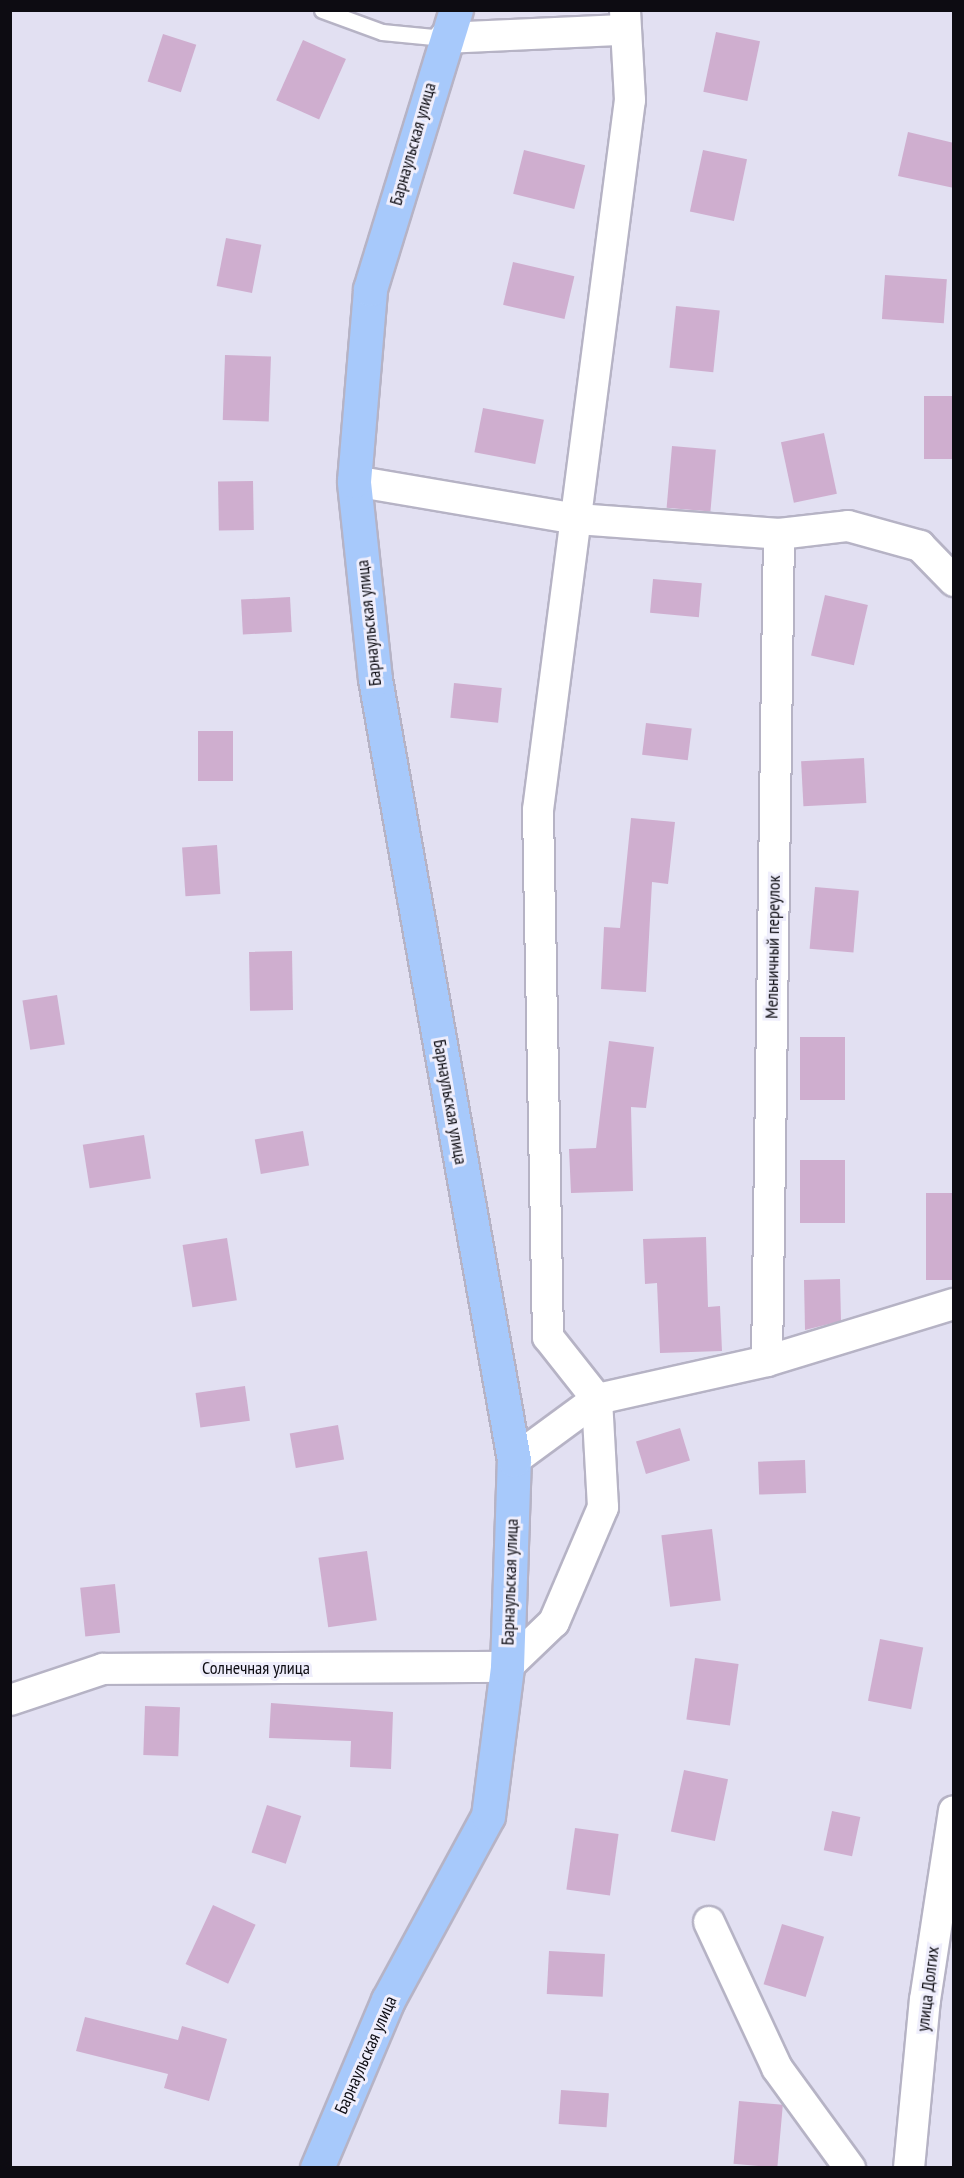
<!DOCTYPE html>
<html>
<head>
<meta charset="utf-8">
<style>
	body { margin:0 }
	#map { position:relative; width:964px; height:2178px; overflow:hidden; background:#e2e0f2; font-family:"PT Sans Narrow",sans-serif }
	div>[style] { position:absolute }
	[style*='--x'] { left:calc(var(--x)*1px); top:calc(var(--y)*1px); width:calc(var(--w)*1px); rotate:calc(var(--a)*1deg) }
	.building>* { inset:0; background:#cfaecf; transform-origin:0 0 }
	.roads { filter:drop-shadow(2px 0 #b6b3c5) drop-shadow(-2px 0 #b6b3c5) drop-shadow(0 2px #b6b3c5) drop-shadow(0 -2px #b6b3c5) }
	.lane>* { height:15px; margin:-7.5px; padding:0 7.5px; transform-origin:7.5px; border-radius:7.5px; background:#fff }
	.street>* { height:30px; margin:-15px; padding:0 15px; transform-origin:15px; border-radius:15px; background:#fff }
	.primary>* { height:33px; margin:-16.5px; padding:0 16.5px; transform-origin:16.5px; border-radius:16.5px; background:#a7c9fb }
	span { translate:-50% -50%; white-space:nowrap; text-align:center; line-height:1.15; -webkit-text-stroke:6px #efeefc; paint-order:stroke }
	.street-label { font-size:18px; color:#0d0c12 }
	.frame { position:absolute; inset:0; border:12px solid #0d0c12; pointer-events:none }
</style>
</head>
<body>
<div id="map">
	<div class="building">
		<i style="left:716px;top:32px;width:45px;height:61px;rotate:12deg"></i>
		<i style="left:163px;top:34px;width:35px;height:50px;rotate:18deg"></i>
		<i style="left:303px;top:40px;width:47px;height:66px;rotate:24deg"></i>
		<i style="clip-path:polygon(908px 132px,954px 143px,954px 188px,898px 176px)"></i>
		<i style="left:524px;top:150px;width:63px;height:45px;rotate:14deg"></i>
		<i style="left:703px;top:150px;width:45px;height:63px;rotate:12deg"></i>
		<i style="left:226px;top:238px;width:36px;height:49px;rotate:11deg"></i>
		<i style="left:513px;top:262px;width:63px;height:44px;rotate:13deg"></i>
		<i style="left:885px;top:275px;width:62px;height:44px;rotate:4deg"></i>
		<i style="left:676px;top:306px;width:44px;height:62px;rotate:6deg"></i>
		<i style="left:225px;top:355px;width:46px;height:65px;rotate:2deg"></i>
		<i style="left:954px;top:396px;width:63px;height:30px;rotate:90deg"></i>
		<i style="left:483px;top:408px;width:62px;height:45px;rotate:11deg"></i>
		<i style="left:824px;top:433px;width:62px;height:44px;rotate:78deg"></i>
		<i style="left:672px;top:446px;width:44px;height:62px;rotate:5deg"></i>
		<i style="left:253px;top:481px;width:49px;height:35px;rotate:89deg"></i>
		<i style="left:653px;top:579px;width:49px;height:34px;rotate:5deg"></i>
		<i style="left:825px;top:595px;width:44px;height:62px;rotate:13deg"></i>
		<i style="left:290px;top:597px;width:35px;height:49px;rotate:87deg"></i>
		<i style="left:454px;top:683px;width:48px;height:35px;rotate:6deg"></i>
		<i style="left:646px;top:723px;width:46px;height:32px;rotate:7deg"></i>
		<i style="left:198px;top:731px;width:35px;height:50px"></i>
		<i style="left:864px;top:758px;width:45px;height:63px;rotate:87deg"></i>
		<i style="clip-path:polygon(631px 818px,675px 822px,668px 884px,652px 882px,646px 992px,601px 989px,604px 927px,620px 928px)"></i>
		<i style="left:217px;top:845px;width:49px;height:35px;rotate:86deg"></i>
		<i style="left:815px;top:887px;width:44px;height:62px;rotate:5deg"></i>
		<i style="left:292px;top:951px;width:59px;height:43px;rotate:89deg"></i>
		<i style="left:57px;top:995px;width:50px;height:35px;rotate:81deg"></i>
		<i style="left:800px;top:1037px;width:45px;height:63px"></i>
		<i style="clip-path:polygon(609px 1041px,654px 1047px,646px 1108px,631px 1107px,633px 1191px,571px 1193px,569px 1149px,596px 1148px)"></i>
		<i style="left:303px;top:1131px;width:35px;height:49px;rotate:80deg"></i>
		<i style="left:144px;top:1135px;width:44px;height:62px;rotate:81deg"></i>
		<i style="left:800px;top:1160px;width:45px;height:63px"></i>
		<i style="left:926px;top:1193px;width:28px;height:87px"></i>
		<i style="clip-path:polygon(706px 1237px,708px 1307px,720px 1306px,722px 1351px,660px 1353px,657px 1283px,645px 1284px,643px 1239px)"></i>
		<i style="left:227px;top:1238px;width:63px;height:45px;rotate:81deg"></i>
		<i style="clip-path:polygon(840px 1279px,841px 1321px,805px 1330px,804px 1280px)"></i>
		<i style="left:245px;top:1386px;width:35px;height:50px;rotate:82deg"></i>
		<i style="left:338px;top:1425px;width:35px;height:49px;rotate:80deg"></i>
		<i style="left:680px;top:1428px;width:34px;height:46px;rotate:73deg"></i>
		<i style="left:805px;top:1460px;width:33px;height:47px;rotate:88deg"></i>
		<i style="left:712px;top:1529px;width:72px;height:51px;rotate:83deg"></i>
		<i style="left:367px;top:1551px;width:70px;height:49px;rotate:82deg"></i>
		<i style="left:115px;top:1584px;width:49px;height:35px;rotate:84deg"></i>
		<i style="left:880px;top:1639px;width:44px;height:63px;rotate:11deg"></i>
		<i style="left:695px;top:1658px;width:44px;height:62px;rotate:8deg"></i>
		<i style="clip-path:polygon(271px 1703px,393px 1712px,391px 1769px,350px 1767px,351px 1741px,269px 1738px)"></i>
		<i style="left:145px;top:1706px;width:35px;height:49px;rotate:2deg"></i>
		<i style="left:684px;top:1770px;width:45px;height:63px;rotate:12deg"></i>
		<i style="left:267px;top:1805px;width:36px;height:50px;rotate:18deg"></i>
		<i style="left:832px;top:1811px;width:29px;height:40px;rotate:12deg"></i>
		<i style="left:575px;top:1828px;width:44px;height:62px;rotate:8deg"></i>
		<i style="left:213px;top:1905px;width:47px;height:65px;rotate:25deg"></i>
		<i style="left:782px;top:1924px;width:44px;height:63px;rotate:17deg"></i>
		<i style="left:549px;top:1951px;width:56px;height:43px;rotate:3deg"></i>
		<i style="clip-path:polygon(85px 2017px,178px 2040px,182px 2026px,227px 2039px,209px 2101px,164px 2088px,168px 2074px,76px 2051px)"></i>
		<i style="left:561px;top:2090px;width:48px;height:34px;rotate:4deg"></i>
		<i style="left:739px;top:2101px;width:44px;height:63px;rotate:5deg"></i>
	</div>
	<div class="roads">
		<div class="lane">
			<i style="--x:322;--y:10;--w:64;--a:20.1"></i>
			<i style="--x:382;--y:32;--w:62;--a:5.5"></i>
		</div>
		<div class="street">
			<i style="--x:444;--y:38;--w:179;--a:-2.6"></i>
			<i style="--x:354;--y:481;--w:226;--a:9.7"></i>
			<i style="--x:577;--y:519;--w:203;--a:4.2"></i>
			<i style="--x:779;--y:534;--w:69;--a:-6.6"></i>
			<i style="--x:848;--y:526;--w:75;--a:15.5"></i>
			<i style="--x:920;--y:546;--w:49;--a:45.8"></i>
			<i style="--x:767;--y:1361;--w:827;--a:-89.17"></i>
			<i style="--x:514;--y:1460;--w:103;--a:-36.3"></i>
			<i style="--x:597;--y:1399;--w:174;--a:-12.6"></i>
			<i style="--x:767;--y:1361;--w:195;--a:-17"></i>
			<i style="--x:10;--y:1700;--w:98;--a:-18.4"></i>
			<i style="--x:103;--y:1669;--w:404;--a:-0.3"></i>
			<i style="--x:507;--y:1667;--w:65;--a:-43.8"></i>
			<i style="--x:554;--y:1622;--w:125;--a:-66.9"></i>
			<i style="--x:603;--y:1507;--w:108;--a:-93.2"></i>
			<i style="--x:597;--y:1399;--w:79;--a:-128.3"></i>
			<i style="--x:548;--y:1337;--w:527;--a:-91.09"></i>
			<i style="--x:538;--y:810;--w:716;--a:-82.62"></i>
			<i style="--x:630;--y:100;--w:90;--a:-93.2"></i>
			<i style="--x:709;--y:1922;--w:161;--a:65"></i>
			<i style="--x:777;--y:2068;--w:124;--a:53.9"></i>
			<i style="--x:909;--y:2168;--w:169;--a:-84.6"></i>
			<i style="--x:925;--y:2000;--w:191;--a:-81.3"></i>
		</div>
		<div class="primary">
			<i style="--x:317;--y:2168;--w:182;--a:-67.1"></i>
			<i style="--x:388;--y:2000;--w:209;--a:-61.5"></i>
			<i style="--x:488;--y:1816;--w:150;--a:-82.7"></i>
			<i style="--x:507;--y:1667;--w:207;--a:-88.1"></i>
			<i style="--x:514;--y:1460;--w:793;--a:-100.09"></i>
			<i style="--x:375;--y:679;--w:199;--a:-96.1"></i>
			<i style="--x:354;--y:481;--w:193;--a:-85.2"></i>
			<i style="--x:370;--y:289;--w:292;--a:-72.9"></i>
		</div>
	</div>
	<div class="street-label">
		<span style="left:413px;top:144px;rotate:-74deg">Барнаульская улица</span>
		<span style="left:369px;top:623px;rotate:-96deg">Барнаульская улица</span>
		<span style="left:773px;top:947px;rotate:-89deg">Мельничный переулок</span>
		<span style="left:450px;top:1102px;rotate:80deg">Барнаульская улица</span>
		<span style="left:510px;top:1582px;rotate:-88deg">Барнаульская улица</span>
		<span style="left:256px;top:1668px">Солнечная улица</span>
		<span style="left:928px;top:1989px;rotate:-83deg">улица Долгих</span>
		<span style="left:366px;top:2055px;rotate:-66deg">Барнаульская улица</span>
	</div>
	<div class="frame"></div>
</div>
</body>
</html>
